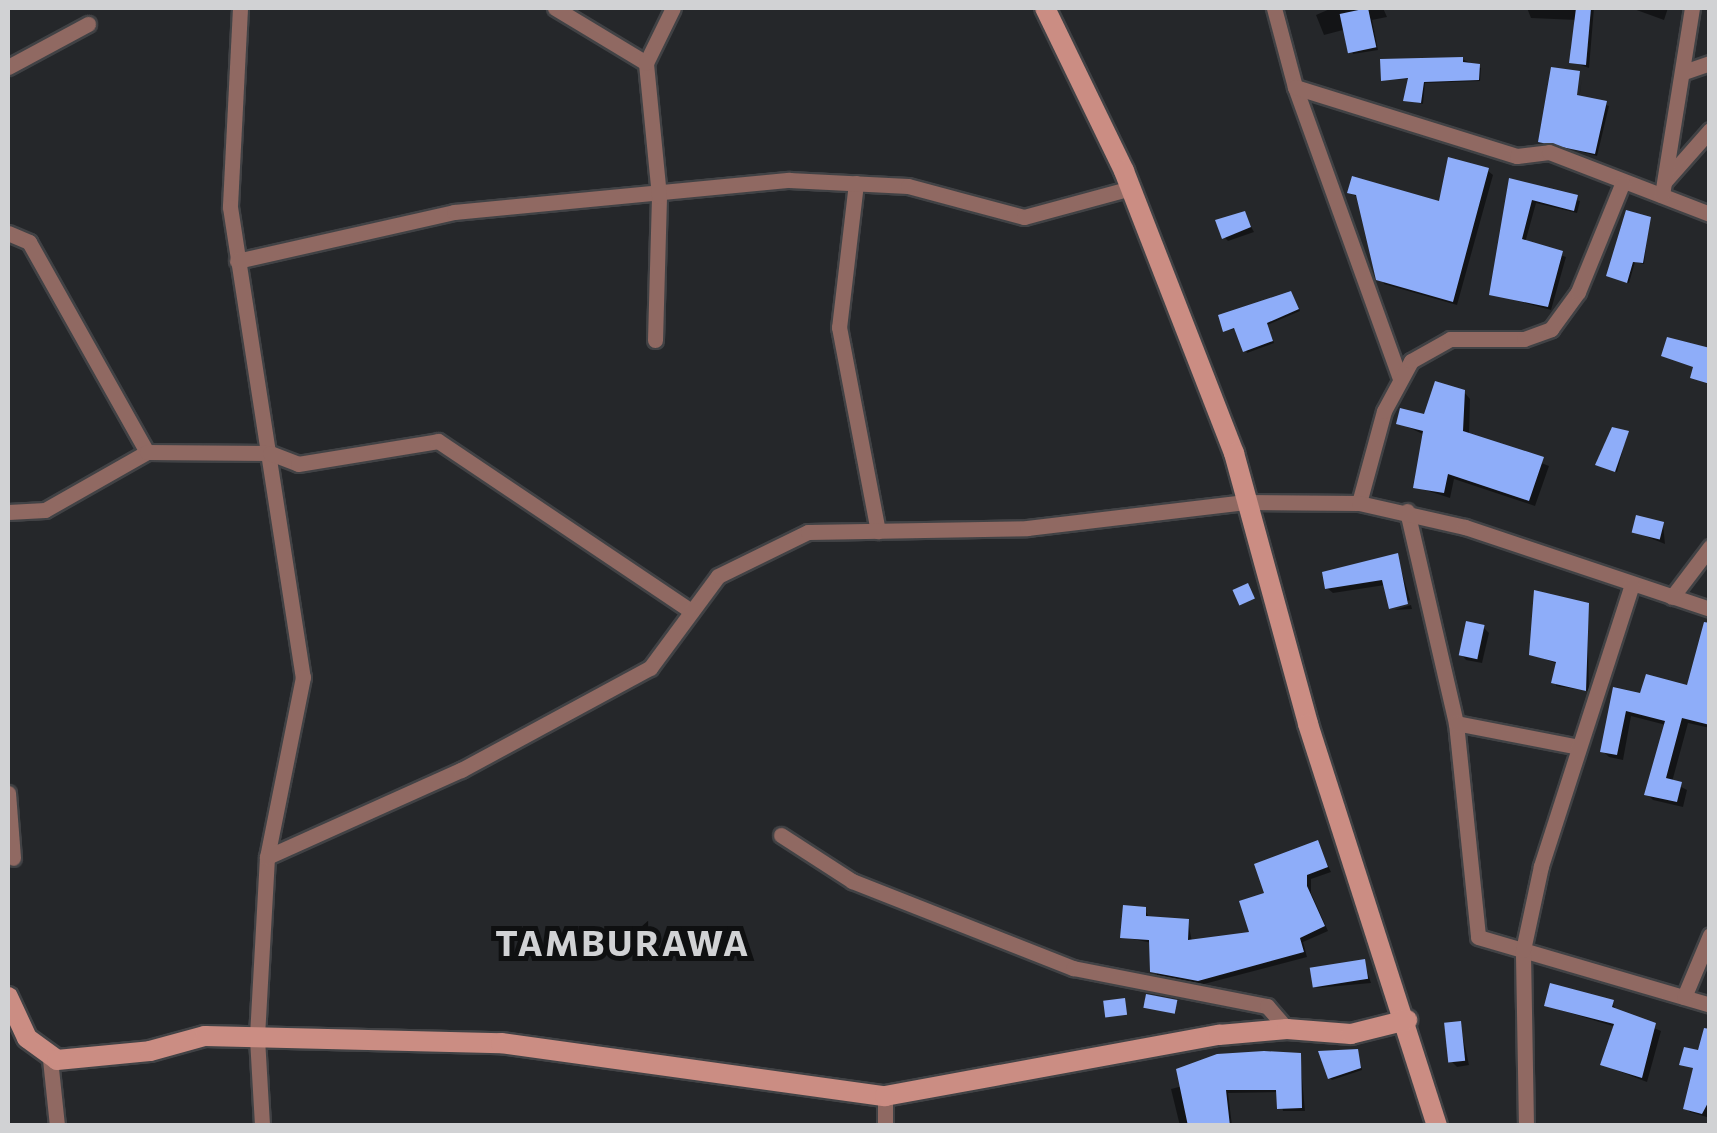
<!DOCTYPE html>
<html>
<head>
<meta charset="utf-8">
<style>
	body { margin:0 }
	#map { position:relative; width:1717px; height:1133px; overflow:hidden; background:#25272a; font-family:Commissioner,sans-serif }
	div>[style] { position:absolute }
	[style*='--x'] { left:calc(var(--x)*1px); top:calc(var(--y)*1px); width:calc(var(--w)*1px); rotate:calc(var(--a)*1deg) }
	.shadow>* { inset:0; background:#0007 }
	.building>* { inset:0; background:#8eadf9; transform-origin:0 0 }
	.roads { filter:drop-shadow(2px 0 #414245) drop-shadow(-2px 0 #414245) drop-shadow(0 2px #414245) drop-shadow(0 -2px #414245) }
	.street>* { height:15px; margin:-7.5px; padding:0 7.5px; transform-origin:7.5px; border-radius:7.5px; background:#906962 }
	.secondary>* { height:20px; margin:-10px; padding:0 10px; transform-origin:10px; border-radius:10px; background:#cb8d83 }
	span { translate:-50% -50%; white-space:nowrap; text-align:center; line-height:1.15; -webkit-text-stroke:10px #0f1011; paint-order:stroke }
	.district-label { font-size:35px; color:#d1d2d4; font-weight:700; letter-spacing:2.5px }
	.frame { position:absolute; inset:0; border:10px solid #d1d2d4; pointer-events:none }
</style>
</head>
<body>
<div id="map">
	<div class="shadow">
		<i style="clip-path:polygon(1332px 8px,1383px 8px,1387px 17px,1372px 20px,1378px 50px,1353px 54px,1343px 30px,1324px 35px,1316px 15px)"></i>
		<i style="clip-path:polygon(1527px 8px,1594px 8px,1589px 68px,1572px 62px,1577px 20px,1531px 18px)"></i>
		<i style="clip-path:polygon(1631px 8px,1668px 8px,1664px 20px)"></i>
		<i style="clip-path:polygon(1462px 59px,1481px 68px,1480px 81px,1425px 83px,1423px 104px,1406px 100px,1410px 79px,1384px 80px)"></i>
		<i style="clip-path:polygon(1582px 77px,1579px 98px,1609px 106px,1597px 156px,1540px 141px,1578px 108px)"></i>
		<i style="clip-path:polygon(1488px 171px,1493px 175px,1457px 305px,1384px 284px,1359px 198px,1349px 192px,1441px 205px)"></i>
		<i style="clip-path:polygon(1511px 181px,1580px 201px,1577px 213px,1536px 203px,1525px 243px,1566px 257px,1551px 310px,1492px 294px)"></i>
		<i style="clip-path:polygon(1244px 214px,1254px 232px,1228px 241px,1224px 237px)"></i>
		<i style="clip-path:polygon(1649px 220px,1644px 264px,1635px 262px,1629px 283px,1611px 277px)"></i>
		<i style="clip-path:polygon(1293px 296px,1300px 311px,1267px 325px,1274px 343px,1247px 353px,1237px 329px,1225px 330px)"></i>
		<i style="clip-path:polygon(1464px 392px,1470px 399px,1469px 435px,1549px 466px,1535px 506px,1454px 479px,1450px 498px,1416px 487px,1425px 435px,1399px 423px,1426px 417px)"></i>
		<i style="clip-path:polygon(1627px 434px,1617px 472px,1600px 466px)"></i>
		<i style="clip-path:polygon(1663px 524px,1665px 544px,1635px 532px)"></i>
		<i style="clip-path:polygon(1397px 556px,1410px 600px,1392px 606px,1385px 585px,1333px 593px,1327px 588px)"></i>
		<i style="clip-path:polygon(1411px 605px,1412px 609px,1394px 610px)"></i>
		<i style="clip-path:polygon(1587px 605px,1589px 691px,1556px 686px,1558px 664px,1531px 654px)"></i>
		<i style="clip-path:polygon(1483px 627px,1489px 633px,1482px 663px,1466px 660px,1461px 654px)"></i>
		<i style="clip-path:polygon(1710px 652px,1710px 728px,1688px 723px,1672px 782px,1687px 790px,1683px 807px,1653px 800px,1647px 794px,1666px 725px,1631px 716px,1623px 760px,1609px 757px,1603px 751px,1615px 690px,1641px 696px,1689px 688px)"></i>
		<i style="clip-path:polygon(1317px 843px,1331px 872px,1311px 879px,1311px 893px,1328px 931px,1303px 942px,1307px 957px,1204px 984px,1157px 975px,1152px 943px,1123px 937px,1145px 910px,1150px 919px,1188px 921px,1192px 942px,1252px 934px,1267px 895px)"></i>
		<i style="clip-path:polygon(1364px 962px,1371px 983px,1316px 988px)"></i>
		<i style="clip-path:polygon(1612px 1002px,1617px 1012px,1661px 1031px,1647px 1082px,1603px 1065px,1616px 1027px,1547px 1006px)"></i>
		<i style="clip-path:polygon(1460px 1024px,1469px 1065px,1457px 1067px,1451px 1061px)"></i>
		<i style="clip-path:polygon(1357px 1051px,1362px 1070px,1332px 1080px,1330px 1078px)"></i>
		<i style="clip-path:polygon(1300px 1056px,1305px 1111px,1283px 1111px,1279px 1092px,1228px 1093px,1232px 1126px,1180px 1126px,1171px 1089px)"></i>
		<i style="clip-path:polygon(1710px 1084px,1710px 1118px,1690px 1112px,1685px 1108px)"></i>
	</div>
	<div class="building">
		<i style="left:1368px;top:8px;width:40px;height:29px;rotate:78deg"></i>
		<i style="clip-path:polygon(1576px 8px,1591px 8px,1586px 65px,1569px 63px)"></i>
		<i style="clip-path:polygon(1463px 57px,1463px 62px,1480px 64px,1479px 80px,1424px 82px,1421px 103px,1403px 101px,1408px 78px,1381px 81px,1380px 59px)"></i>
		<i style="clip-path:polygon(1551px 67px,1580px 71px,1577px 95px,1607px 101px,1595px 154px,1538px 142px)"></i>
		<i style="clip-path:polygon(1448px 157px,1489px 168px,1453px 302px,1376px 280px,1356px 195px,1347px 193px,1352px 176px,1439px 201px)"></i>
		<i style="clip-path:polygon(1509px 178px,1578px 195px,1574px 211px,1532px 200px,1522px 239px,1563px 251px,1548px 307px,1489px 295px)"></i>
		<i style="clip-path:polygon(1626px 210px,1651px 217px,1643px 263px,1633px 262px,1627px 283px,1606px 276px)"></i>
		<i style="clip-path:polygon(1245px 211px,1251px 227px,1222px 239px,1215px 220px)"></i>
		<i style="clip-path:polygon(1291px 291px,1299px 309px,1267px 323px,1273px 341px,1243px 352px,1234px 328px,1223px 332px,1218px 315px)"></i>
		<i style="clip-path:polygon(1667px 337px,1710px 348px,1710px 384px,1690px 378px,1693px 367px,1661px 356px)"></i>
		<i style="clip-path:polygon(1435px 381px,1465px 390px,1463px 431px,1544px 457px,1529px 501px,1448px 474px,1444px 493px,1413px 488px,1423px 431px,1396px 424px,1400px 408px,1424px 414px)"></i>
		<i style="clip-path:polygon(1612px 427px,1629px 431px,1615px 472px,1595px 465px)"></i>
		<i style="left:1636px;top:515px;width:29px;height:18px;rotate:14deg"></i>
		<i style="clip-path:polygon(1398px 553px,1408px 604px,1389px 609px,1382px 580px,1325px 589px,1322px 572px)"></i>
		<i style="left:1248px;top:583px;width:17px;height:17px;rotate:66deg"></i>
		<i style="clip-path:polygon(1534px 590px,1589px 603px,1586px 691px,1551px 683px,1556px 662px,1529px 655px)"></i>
		<i style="left:1466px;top:621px;width:19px;height:35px;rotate:12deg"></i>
		<i style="clip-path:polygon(1704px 622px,1710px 623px,1710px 725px,1682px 718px,1666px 778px,1682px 782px,1677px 802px,1644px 795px,1665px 721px,1626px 711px,1617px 755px,1600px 752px,1613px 687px,1640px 693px,1646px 674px,1687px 685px)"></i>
		<i style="clip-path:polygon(1318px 840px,1328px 867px,1307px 875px,1307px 886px,1325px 926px,1300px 938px,1304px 952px,1198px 981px,1150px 972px,1149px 940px,1120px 938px,1123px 905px,1146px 907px,1146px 916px,1189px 919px,1188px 940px,1249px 932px,1239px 901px,1264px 893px,1254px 864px)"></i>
		<i style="left:1365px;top:959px;width:20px;height:56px;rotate:81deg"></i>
		<i style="clip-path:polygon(1550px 983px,1614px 1000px,1612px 1007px,1656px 1023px,1642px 1078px,1600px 1065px,1614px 1024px,1544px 1006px)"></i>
		<i style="left:1146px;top:994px;width:32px;height:14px;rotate:11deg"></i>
		<i style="left:1125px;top:998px;width:17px;height:22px;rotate:83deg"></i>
		<i style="left:1461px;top:1021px;width:40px;height:17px;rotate:84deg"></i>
		<i style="clip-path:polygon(1704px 1028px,1710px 1029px,1710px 1099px,1702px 1114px,1683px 1109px,1693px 1068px,1679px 1065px,1684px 1047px,1698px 1050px)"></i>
		<i style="clip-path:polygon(1358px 1049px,1361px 1068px,1328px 1079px,1318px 1051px)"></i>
		<i style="clip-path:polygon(1264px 1051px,1301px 1053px,1302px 1108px,1277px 1109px,1276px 1090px,1226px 1090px,1230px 1126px,1188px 1126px,1176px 1069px,1217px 1054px)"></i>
	</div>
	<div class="roads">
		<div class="street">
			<i style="--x:240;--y:8;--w:199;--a:92.9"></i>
			<i style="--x:230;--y:207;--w:476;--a:81.2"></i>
			<i style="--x:303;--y:677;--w:184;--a:101.3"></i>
			<i style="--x:267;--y:857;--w:181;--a:93.2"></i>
			<i style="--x:257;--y:1038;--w:88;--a:86.7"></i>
			<i style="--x:555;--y:8;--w:106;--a:31.1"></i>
			<i style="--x:1274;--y:8;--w:82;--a:75.1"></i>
			<i style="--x:1295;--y:87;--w:309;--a:70.2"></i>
			<i style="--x:8;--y:67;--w:91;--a:-28.3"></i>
			<i style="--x:1684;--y:72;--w:28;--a:-19"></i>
			<i style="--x:1295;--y:87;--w:232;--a:17.3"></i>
			<i style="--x:1517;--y:156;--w:32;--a:-7"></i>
			<i style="--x:1549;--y:152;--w:173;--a:21.1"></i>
			<i style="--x:1665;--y:181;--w:68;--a:-48.6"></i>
			<i style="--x:856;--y:183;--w:145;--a:96.7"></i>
			<i style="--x:839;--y:327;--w:208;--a:79.2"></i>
			<i style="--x:1662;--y:195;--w:189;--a:-80.9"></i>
			<i style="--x:8;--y:233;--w:23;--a:23"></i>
			<i style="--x:29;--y:242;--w:241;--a:60.7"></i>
			<i style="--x:237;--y:261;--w:222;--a:-12.7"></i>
			<i style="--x:454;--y:212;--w:337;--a:-5.5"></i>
			<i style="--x:789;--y:180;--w:119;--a:2.9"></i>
			<i style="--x:908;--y:186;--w:120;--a:15"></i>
			<i style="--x:1024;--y:217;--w:111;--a:-15.2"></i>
			<i style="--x:655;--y:340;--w:144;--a:-88.4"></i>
			<i style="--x:659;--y:196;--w:134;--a:-95.6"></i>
			<i style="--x:646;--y:63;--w:61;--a:-63.9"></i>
			<i style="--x:1359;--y:503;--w:95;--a:-74.8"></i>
			<i style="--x:1384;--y:411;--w:57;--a:-61.6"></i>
			<i style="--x:1411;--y:361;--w:45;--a:-29.4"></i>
			<i style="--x:1450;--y:339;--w:74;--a:0"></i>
			<i style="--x:1524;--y:339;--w:29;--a:-20"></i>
			<i style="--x:1551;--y:329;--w:46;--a:-53.9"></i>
			<i style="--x:1578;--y:292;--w:117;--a:-67.8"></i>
			<i style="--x:1407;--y:511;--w:218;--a:77"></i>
			<i style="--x:1456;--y:723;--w:215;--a:84.1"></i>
			<i style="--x:1478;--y:937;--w:242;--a:16.3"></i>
			<i style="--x:8;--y:512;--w:37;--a:-3"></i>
			<i style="--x:45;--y:510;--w:117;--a:-29.6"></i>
			<i style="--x:147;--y:452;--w:123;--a:0.5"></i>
			<i style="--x:270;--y:453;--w:30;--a:21"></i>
			<i style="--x:298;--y:464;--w:142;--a:-9.3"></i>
			<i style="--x:438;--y:441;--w:305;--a:33.9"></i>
			<i style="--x:1672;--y:597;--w:63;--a:-52.8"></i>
			<i style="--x:1456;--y:723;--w:125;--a:11"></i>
			<i style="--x:8;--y:793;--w:65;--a:85.6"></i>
			<i style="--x:781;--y:835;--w:85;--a:32.9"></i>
			<i style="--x:852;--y:881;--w:238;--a:21.5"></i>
			<i style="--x:1073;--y:968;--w:198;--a:11.1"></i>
			<i style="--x:1267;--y:1006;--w:30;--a:49"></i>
			<i style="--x:267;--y:857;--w:213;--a:-24.2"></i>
			<i style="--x:461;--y:770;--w:215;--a:-28.4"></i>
			<i style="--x:650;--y:668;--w:114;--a:-53.5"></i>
			<i style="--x:718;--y:576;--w:100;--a:-26.1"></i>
			<i style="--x:808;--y:532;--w:219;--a:-1"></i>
			<i style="--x:1027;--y:528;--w:220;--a:-6.8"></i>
			<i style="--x:1245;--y:502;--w:114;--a:0.5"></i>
			<i style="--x:1359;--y:503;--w:109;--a:12.8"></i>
			<i style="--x:1465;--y:527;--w:258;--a:18.5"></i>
			<i style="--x:1684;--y:997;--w:67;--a:-67.2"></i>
			<i style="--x:50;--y:1059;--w:67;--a:84"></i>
			<i style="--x:885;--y:1096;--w:30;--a:90"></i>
			<i style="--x:1526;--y:1126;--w:176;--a:-91"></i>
			<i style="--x:1523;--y:950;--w:86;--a:-77.9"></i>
			<i style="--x:1541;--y:866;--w:295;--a:-72.1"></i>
		</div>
		<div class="secondary">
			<i style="--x:1045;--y:8;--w:181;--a:64.1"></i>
			<i style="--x:1124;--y:171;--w:303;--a:68.7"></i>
			<i style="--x:1234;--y:453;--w:281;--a:74.7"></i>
			<i style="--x:1308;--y:724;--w:422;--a:72.2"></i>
			<i style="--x:8;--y:997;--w:45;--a:65.1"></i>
			<i style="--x:27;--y:1038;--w:37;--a:36"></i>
			<i style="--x:57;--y:1060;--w:93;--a:-5.5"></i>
			<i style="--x:150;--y:1051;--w:57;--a:-15.3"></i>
			<i style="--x:205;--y:1036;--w:296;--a:1.4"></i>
			<i style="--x:501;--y:1043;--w:388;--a:7.9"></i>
			<i style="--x:885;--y:1096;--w:340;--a:-10.4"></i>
			<i style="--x:1219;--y:1035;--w:68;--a:-5"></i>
			<i style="--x:1287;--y:1029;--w:64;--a:4.5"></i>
			<i style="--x:1351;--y:1034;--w:58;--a:-14"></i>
		</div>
	</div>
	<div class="district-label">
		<span style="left:623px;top:942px">TAMBURAWA</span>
	</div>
	<div class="frame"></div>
</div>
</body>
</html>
